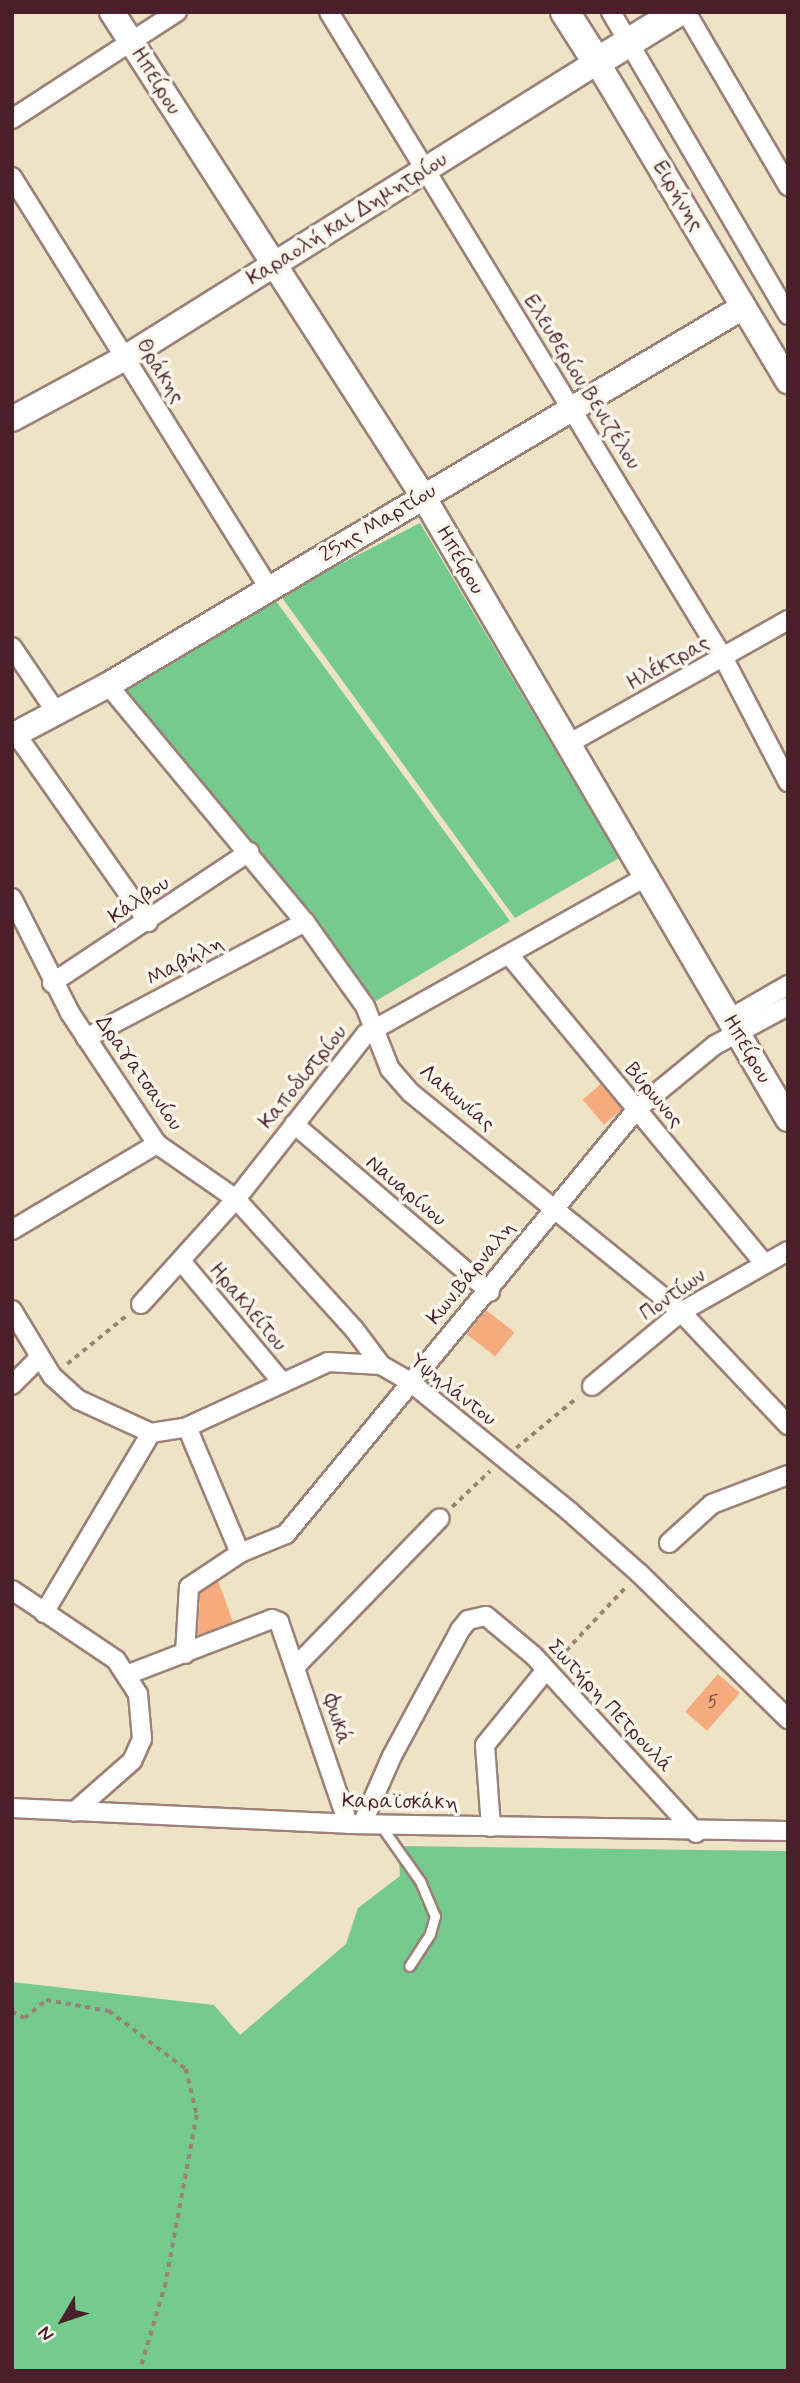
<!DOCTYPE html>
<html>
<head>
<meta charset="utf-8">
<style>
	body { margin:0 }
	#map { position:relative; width:800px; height:2383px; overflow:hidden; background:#efe3c5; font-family:Mynerve,sans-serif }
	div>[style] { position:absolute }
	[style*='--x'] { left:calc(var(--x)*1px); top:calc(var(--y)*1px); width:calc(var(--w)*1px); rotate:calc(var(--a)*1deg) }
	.green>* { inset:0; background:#75ca8d }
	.building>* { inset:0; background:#f5ab7e; transform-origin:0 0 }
	.path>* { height:3.5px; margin-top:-1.75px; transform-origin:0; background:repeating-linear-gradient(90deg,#9c8178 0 5px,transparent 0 10px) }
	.roads { filter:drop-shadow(2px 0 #9c8178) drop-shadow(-2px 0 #9c8178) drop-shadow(0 2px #9c8178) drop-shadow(0 -2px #9c8178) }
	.lane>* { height:9px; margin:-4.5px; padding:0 4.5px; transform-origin:4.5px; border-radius:4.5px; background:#fff }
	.street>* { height:18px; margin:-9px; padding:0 9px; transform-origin:9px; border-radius:9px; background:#fff }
	.secondary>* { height:24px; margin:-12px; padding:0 12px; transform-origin:12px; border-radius:12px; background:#fff }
	.primary>* { height:28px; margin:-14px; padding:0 14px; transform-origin:14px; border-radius:14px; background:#fff }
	span { translate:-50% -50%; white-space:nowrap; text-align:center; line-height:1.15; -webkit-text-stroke:7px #fbf7ec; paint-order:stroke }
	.number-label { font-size:18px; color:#754240 }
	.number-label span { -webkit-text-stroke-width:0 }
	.street-label { font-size:21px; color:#4a1f2b }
	.frame { position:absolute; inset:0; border:14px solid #4a1f2b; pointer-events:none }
	.north { position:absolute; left:28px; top:2285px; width:70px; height:70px; -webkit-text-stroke:5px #fbf7ec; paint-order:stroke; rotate:231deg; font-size:19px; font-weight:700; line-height:28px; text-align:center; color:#4a1f2b }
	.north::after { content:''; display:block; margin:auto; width:24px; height:32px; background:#4a1f2b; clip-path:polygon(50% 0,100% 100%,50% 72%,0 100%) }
</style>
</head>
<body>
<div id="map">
	<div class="green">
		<i style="clip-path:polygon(420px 523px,619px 858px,515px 918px,280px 595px)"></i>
		<i style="clip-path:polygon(276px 601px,510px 921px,376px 1001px,119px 684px)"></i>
		<i style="clip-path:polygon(398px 1846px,788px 1851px,788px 2371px,12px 2371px,12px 1982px,214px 2005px,240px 2035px,346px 1944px,358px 1908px,400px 1876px)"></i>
	</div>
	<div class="building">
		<i style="left:601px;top:1084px;width:33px;height:24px;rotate:50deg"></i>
		<i style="left:486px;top:1310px;width:36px;height:31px;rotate:38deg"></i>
		<i style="clip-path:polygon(218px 1581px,233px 1622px,198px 1635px,200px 1593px)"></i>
		<i style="left:718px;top:1674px;width:29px;height:50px;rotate:41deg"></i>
	</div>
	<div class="path">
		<i style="--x:67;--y:1364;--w:76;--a:-39.1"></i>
		<i style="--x:516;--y:1448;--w:80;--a:-39.4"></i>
		<i style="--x:452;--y:1507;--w:52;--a:-43.5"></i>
		<i style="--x:559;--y:1658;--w:98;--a:-46.7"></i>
		<i style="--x:12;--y:2011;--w:14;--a:30"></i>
		<i style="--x:24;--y:2018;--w:28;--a:-39"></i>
		<i style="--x:46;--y:2000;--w:64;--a:9.9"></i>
		<i style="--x:109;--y:2011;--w:96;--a:37"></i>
		<i style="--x:186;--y:2069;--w:47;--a:76.6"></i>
		<i style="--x:197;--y:2115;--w:171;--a:100.5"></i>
		<i style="--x:166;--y:2283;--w:92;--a:106.5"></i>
	</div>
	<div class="roads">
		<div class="lane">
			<i style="--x:381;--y:1826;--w:67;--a:54.7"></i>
			<i style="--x:420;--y:1881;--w:38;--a:67"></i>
			<i style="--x:435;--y:1916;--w:19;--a:106"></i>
			<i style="--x:430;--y:1934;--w:38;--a:123"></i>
		</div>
		<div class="street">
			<i style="--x:329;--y:12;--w:758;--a:58.6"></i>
			<i style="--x:724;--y:659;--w:139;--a:62.5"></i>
			<i style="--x:611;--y:12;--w:351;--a:59.7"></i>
			<i style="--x:686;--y:12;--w:202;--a:59.6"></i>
			<i style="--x:12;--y:119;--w:197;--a:-33"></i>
			<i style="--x:12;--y:177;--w:486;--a:58"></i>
			<i style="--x:12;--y:647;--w:78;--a:55.9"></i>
			<i style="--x:108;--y:685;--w:308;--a:50.3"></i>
			<i style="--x:305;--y:922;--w:103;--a:54.5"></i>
			<i style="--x:365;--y:1006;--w:68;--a:68.4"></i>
			<i style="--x:390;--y:1069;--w:32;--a:49"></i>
			<i style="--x:411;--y:1093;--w:348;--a:39"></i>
			<i style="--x:681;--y:1312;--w:156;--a:46.6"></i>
			<i style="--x:16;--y:734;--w:230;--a:54.9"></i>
			<i style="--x:568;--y:744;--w:253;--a:-29.4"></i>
			<i style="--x:12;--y:898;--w:129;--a:63.2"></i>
			<i style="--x:70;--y:1013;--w:157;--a:56.4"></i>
			<i style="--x:157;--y:1144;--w:96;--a:34.8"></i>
			<i style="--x:236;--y:1199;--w:176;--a:47.8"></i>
			<i style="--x:354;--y:1329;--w:45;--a:53.1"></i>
			<i style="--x:510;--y:956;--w:398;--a:50.4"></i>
			<i style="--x:52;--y:983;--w:237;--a:-33.6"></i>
			<i style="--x:729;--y:1019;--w:68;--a:-30"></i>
			<i style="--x:86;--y:1038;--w:248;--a:-27.9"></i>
			<i style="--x:294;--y:1124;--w:258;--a:40.6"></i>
			<i style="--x:12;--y:1230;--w:169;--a:-30.7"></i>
			<i style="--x:181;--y:1261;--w:156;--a:50.2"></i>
			<i style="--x:141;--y:1304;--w:142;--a:-47.9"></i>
			<i style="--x:236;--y:1199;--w:210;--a:-51.8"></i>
			<i style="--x:366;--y:1034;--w:321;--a:-29.3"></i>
			<i style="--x:12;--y:1310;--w:77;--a:58.8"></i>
			<i style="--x:52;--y:1376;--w:36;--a:42"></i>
			<i style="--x:79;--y:1400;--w:79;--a:24.6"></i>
			<i style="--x:151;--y:1433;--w:36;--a:-9"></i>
			<i style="--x:187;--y:1427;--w:155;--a:-24.7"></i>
			<i style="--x:328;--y:1362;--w:53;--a:3.2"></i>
			<i style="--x:381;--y:1365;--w:32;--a:30"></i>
			<i style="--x:409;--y:1381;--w:208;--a:39.1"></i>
			<i style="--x:570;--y:1512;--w:92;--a:41.5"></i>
			<i style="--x:639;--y:1573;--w:209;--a:44.4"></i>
			<i style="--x:12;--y:1385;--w:38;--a:-45"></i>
			<i style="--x:592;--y:1386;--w:116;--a:-39.7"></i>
			<i style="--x:681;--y:1312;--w:123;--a:-29.7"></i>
			<i style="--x:187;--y:1427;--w:137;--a:67.2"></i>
			<i style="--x:669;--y:1543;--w:58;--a:-42.2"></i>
			<i style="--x:712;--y:1504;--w:81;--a:-20.9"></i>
			<i style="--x:12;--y:1590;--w:125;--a:33.9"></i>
			<i style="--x:116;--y:1660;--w:40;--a:57.1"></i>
			<i style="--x:138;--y:1694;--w:45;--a:84.9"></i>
			<i style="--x:142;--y:1739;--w:24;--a:114"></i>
			<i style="--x:132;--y:1761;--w:77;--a:138.7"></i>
			<i style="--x:44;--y:1613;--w:209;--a:-59.3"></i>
			<i style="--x:185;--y:1654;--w:67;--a:-86.6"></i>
			<i style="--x:189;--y:1587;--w:61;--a:-33.7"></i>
			<i style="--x:240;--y:1553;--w:50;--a:-22.4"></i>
			<i style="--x:286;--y:1534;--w:551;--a:-50.45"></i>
			<i style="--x:637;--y:1109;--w:101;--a:-39.4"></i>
			<i style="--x:715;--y:1045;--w:83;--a:-28.1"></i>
			<i style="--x:296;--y:1666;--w:206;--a:-45.8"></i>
			<i style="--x:129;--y:1674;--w:153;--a:-21"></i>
			<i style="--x:272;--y:1619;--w:8;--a:23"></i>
			<i style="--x:279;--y:1622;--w:213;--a:71.1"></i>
			<i style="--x:12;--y:1808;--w:336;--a:2.7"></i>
			<i style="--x:348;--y:1824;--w:440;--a:0.9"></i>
			<i style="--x:363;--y:1822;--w:72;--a:-66.3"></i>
			<i style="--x:392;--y:1756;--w:143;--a:-61.6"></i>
			<i style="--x:460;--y:1630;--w:13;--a:-51"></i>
			<i style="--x:468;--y:1620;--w:18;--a:-13"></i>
			<i style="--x:486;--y:1616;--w:62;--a:39.8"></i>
			<i style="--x:534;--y:1656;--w:240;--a:47.5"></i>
			<i style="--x:491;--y:1827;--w:82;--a:-94.2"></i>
			<i style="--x:485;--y:1745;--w:97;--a:-50.9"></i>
		</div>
		<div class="secondary">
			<i style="--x:112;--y:12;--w:575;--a:57.28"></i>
			<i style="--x:423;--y:496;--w:722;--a:59.64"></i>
			<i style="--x:12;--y:419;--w:128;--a:-28.4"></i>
			<i style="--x:125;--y:358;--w:557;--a:-32.09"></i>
			<i style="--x:597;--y:62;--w:372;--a:59.1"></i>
			<i style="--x:12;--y:736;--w:109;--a:-28"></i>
			<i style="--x:108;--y:685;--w:739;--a:-30.76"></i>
		</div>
		<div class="primary">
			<i style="--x:565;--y:12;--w:59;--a:57.4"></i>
			<i style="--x:597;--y:62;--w:95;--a:-31.7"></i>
		</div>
	</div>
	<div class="number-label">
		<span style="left:713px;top:1702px">5</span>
	</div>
	<div class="street-label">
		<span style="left:156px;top:81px;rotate:58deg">Ηπείρου</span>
		<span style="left:678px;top:196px;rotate:59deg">Ειρήνης</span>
		<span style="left:347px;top:219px;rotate:-32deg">Καραολή και Δημητρίου</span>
		<span style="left:160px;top:371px;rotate:58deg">Θράκης</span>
		<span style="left:582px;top:382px;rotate:58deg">Ελευθερίου Βενιζέλου</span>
		<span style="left:378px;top:523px;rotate:-31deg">25ης Μαρτίου</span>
		<span style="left:460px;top:560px;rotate:60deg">Ηπείρου</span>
		<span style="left:668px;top:663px;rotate:-29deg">Ηλέκτρας</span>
		<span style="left:139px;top:900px;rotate:-34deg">Κάλβου</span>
		<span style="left:185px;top:961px;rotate:-28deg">Μαβήλη</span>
		<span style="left:747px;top:1049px;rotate:60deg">Ηπείρου</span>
		<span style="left:139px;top:1073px;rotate:55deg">Δραγατσανίου</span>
		<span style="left:303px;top:1077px;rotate:-51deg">Καποδιστρίου</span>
		<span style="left:654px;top:1095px;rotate:50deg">Βύρωνος</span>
		<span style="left:457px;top:1098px;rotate:40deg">Λακωνίας</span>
		<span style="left:406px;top:1191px;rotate:40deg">Ναυαρίνου</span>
		<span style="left:471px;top:1273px;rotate:-51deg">Κων.Βάρναλη</span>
		<span style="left:673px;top:1295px;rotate:-35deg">Ποντίων</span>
		<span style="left:248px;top:1307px;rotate:50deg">Ηρακλείτου</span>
		<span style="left:453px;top:1390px;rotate:38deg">Υψηλάντου</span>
		<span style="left:610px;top:1706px;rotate:47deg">Σωτήρη Πετρουλά</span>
		<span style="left:337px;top:1719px;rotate:72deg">Φωκά</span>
		<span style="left:400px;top:1802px;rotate:1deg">Καραϊσκάκη</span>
	</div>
	<div class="frame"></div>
	<div class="north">N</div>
</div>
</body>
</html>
